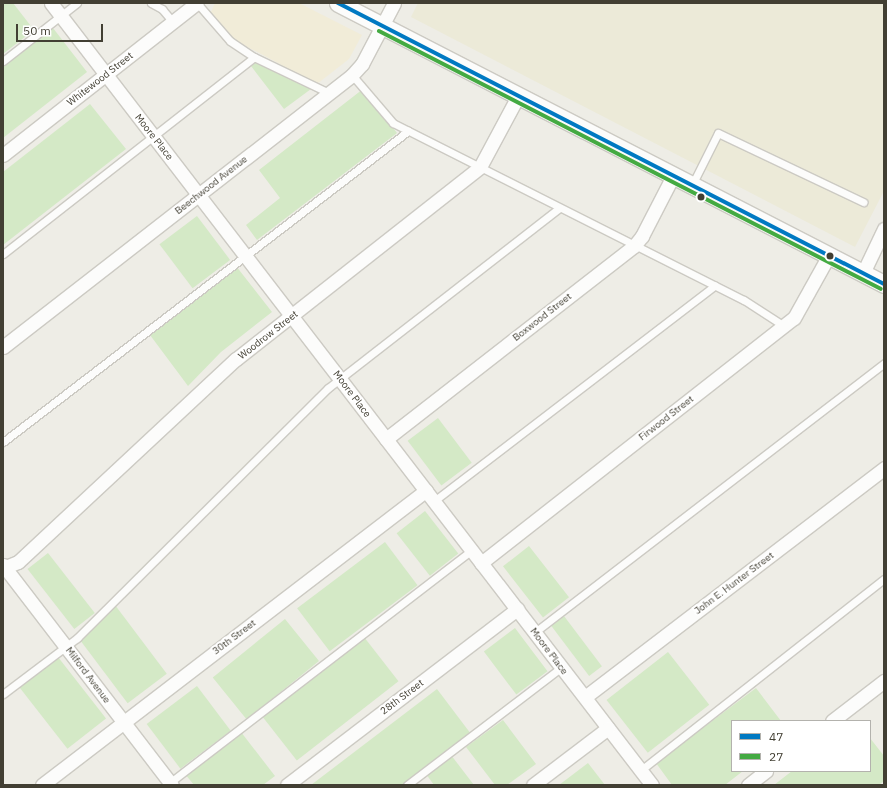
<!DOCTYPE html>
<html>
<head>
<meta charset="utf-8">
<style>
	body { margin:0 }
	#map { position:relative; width:887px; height:788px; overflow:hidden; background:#eeede6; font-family:"IBM Plex Sans",sans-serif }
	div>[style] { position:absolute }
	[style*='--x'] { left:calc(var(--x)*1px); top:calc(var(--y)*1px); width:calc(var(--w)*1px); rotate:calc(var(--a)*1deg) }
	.commercial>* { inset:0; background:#f1ecd8 }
	.education>* { inset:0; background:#ecead8 }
	.green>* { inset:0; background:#d4e9c6; transform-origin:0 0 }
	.roads { filter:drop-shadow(1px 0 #cccac3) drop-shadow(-1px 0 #cccac3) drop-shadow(0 1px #cccac3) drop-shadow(0 -1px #cccac3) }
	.service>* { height:7px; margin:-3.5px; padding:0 3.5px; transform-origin:3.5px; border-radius:3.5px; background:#fcfcfb }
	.minor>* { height:13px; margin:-6.5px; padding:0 6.5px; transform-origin:6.5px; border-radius:6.5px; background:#fcfcfb }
	.tertiary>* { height:17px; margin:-8.5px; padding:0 8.5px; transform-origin:8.5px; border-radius:8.5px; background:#fcfcfb }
	.bus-1>* { height:4px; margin:-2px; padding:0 2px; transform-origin:2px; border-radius:2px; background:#0079c2 }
	.bus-2>* { height:4px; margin:-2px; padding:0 2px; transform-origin:2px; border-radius:2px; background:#44aa42 }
	.dots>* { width:11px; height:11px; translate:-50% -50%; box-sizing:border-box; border:2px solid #fff; border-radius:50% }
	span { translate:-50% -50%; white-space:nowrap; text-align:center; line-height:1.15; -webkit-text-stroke:4px #fff; paint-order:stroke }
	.street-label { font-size:10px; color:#423f33 }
	.frame { position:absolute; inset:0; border:4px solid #423f33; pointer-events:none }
	.legend { position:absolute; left:731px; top:720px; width:140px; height:52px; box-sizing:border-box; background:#fff; border:1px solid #b3b2ad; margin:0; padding:5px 7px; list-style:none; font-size:12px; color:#423f33 }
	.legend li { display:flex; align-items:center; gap:8px; height:20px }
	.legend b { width:20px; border:1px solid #b3b2ad }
	.scale { position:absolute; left:16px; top:24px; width:87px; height:18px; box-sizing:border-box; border:2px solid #423f33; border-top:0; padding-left:5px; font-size:12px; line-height:14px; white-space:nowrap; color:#423f33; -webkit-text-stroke:3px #fff; paint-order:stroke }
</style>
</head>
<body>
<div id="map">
	<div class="commercial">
		<i style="clip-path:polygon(215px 3px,299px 3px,362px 35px,349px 59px,317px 84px,229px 37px,211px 12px)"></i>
	</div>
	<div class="education">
		<i style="clip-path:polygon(418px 3px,884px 3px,884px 191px,855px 247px,411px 17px)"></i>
	</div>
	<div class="green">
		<i style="clip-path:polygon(3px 3px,13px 3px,34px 30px,3px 54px)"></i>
		<i style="clip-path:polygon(53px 28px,87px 72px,3px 138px,3px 67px)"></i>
		<i style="clip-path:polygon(257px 62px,311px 89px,284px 109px,251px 66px)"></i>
		<i style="clip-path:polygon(363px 89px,397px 133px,257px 240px,246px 225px,280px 198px,259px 170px)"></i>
		<i style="clip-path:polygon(90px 104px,126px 149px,3px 245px,3px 172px)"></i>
		<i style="left:197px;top:216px;width:55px;height:47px;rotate:53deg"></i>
		<i style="clip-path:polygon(236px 266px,272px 312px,221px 352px,188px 386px,150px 335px)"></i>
		<i style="left:438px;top:418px;width:56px;height:38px;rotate:53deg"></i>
		<i style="left:425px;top:511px;width:54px;height:36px;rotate:52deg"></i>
		<i style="left:385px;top:542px;width:54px;height:110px;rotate:53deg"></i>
		<i style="left:529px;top:546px;width:65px;height:33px;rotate:52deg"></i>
		<i style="left:48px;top:553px;width:76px;height:26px;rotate:52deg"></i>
		<i style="left:115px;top:605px;width:86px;height:49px;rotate:53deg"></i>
		<i style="left:564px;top:616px;width:63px;height:16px;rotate:53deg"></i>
		<i style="left:285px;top:619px;width:54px;height:93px;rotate:51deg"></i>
		<i style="left:515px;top:628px;width:54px;height:39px;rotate:53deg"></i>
		<i style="left:364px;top:637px;width:56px;height:129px;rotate:52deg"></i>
		<i style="left:668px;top:652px;width:67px;height:78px;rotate:52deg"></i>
		<i style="left:58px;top:657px;width:78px;height:49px;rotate:52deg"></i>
		<i style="left:197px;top:686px;width:56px;height:63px;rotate:53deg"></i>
		<i style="clip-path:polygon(756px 688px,781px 721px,732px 721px,732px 771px,743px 771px,725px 785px,672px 785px,656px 763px)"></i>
		<i style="clip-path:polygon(437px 689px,471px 734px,404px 785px,311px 785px)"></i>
		<i style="clip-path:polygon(503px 720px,536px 764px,507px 785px,495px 785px,466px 747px)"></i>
		<i style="clip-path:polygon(241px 732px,275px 776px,263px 785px,194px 785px,185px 774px)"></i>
		<i style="clip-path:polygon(870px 738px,884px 756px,884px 781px,879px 785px,774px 785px,792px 771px,870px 771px)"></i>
		<i style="clip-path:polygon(451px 755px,474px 785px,434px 785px,426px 774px)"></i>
		<i style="clip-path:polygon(588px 763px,605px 785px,559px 785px)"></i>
	</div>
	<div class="roads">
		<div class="service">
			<i style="--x:151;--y:3;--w:13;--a:29"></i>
			<i style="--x:162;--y:9;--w:17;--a:50"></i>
			<i style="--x:197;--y:3;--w:50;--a:49"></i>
			<i style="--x:230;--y:41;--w:29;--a:34"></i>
			<i style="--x:254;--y:57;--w:83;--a:25.6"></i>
			<i style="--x:3;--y:61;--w:94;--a:-38.1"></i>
			<i style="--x:352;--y:75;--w:63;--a:49.5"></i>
			<i style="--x:393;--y:123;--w:393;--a:26.8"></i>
			<i style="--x:744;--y:300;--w:48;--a:33"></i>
			<i style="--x:692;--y:185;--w:58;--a:-63.4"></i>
			<i style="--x:718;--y:133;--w:161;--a:25.4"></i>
			<i style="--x:3;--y:254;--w:319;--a:-38.1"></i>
			<i style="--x:3;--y:442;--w:511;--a:-37.52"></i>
			<i style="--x:434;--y:501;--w:354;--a:-37.5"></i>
			<i style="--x:535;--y:632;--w:441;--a:-37.6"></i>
			<i style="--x:3;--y:694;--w:93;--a:-37.1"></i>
			<i style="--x:77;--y:638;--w:354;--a:-44.9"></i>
			<i style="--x:328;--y:388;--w:293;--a:-37.9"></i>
			<i style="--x:641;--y:770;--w:309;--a:-38.2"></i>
			<i style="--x:168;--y:784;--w:384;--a:-37.6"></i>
			<i style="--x:407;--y:785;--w:195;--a:-37.3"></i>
		</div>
		<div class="minor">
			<i style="--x:51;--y:3;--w:986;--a:52.46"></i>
			<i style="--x:3;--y:155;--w:246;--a:-38.1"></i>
			<i style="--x:863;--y:273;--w:49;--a:-64.5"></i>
			<i style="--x:3;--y:347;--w:442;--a:-37.9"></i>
			<i style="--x:352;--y:75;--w:15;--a:-48"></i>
			<i style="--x:362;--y:64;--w:69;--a:-62.3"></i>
			<i style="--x:386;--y:439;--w:314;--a:-37.9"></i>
			<i style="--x:634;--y:246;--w:13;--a:-51"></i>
			<i style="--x:642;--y:236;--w:68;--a:-62.7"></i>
			<i style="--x:481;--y:563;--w:397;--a:-38.1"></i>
			<i style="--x:794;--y:318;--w:72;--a:-60.9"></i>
			<i style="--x:3;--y:565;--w:277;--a:52.5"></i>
			<i style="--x:3;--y:568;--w:16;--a:-22"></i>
			<i style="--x:18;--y:562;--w:298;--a:-43"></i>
			<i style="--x:236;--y:359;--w:310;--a:-38.2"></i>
			<i style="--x:480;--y:167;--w:81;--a:-61.8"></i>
			<i style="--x:585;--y:697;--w:377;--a:-37.4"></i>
			<i style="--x:832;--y:721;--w:66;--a:-37.6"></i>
			<i style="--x:42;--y:785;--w:484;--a:-37.5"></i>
			<i style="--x:287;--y:785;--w:290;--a:-37.4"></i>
			<i style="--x:533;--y:785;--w:94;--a:-37.2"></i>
			<i style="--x:748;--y:785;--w:23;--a:-38"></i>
		</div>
		<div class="tertiary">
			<i style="--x:338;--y:3;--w:614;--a:27.23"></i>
		</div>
	</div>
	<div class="bus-1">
		<i style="--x:338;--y:3;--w:614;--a:27.23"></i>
	</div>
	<div class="bus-2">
		<i style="--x:379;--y:31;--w:564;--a:27.2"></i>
	</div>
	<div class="dots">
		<i style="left:701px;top:197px;background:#423f33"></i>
		<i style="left:830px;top:256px;background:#423f33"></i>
	</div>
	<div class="street-label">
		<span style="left:100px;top:79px;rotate:-38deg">Whitewood Street</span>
		<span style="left:154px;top:137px;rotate:52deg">Moore Place</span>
		<span style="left:211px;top:185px;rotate:-38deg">Beechwood Avenue</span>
		<span style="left:542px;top:317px;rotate:-38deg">Boxwood Street</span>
		<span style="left:268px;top:335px;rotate:-38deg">Woodrow Street</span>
		<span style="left:352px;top:394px;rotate:53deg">Moore Place</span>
		<span style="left:666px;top:418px;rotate:-38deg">Firwood Street</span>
		<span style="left:734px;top:583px;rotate:-37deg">John E. Hunter Street</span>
		<span style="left:234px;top:637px;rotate:-37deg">30th Street</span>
		<span style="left:549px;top:651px;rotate:53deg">Moore Place</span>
		<span style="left:88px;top:675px;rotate:53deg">Milford Avenue</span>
		<span style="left:402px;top:697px;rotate:-37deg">28th Street</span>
	</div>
	<div class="frame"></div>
	<ul class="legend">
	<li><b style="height:5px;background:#0079c2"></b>47</li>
	<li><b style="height:5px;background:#44aa42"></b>27</li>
	</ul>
	<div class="scale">50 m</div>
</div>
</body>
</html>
